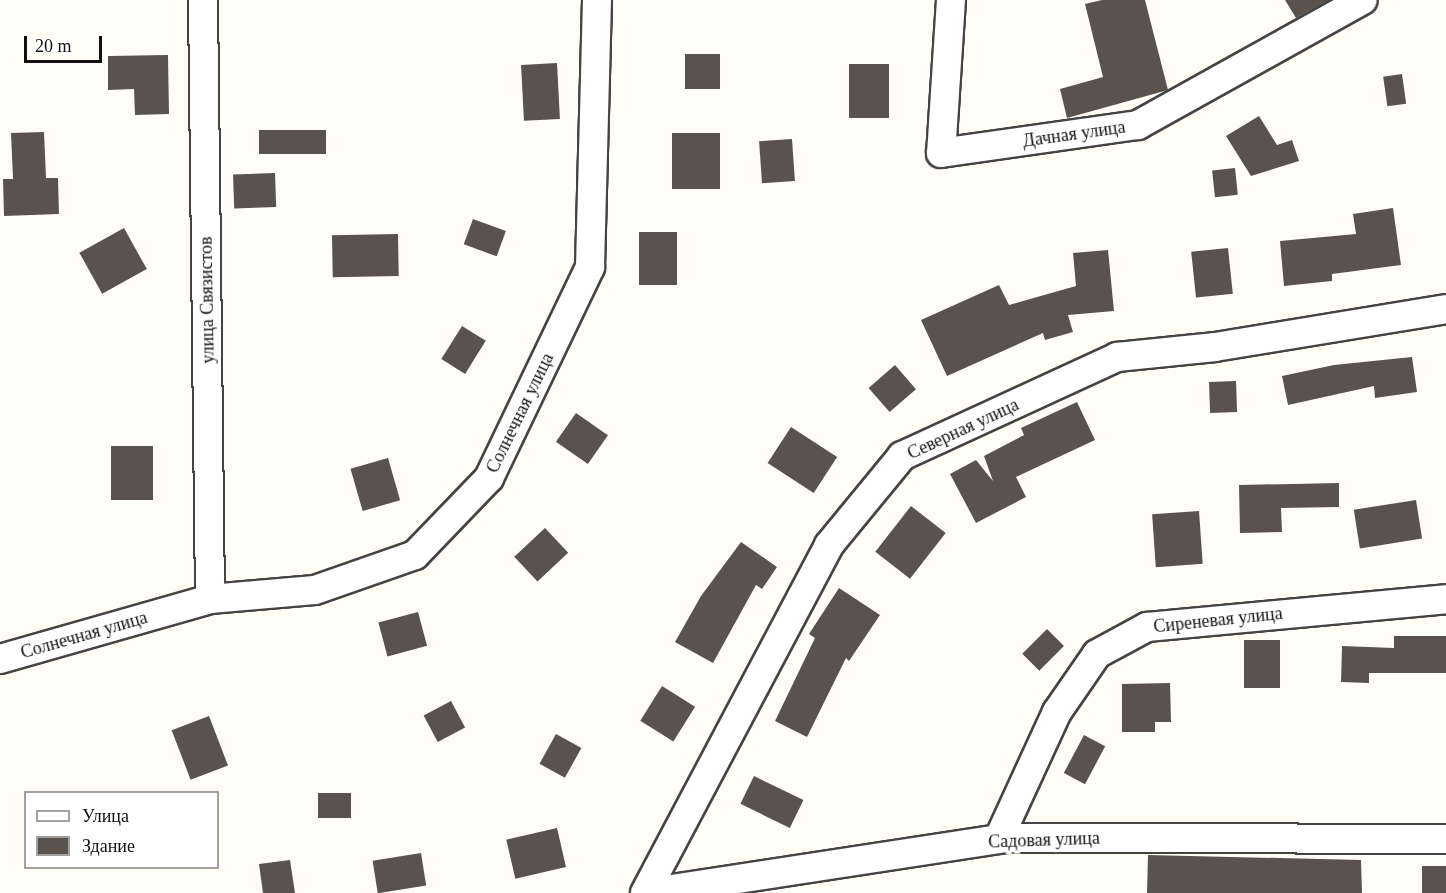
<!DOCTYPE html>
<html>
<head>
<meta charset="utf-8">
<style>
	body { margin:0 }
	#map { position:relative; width:1446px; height:893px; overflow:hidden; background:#fffdf5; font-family:Georgia,serif }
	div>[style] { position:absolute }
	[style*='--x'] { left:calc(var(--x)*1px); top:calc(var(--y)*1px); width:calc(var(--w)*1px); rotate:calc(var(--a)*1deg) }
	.building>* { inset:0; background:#5a524d; transform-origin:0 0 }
	.roads { filter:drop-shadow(2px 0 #444) drop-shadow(-2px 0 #444) drop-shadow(0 2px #444) drop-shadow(0 -2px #444) }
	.street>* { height:28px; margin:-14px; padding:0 14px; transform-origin:14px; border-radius:14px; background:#fff }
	span { translate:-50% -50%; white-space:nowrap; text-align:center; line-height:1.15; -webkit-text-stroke:6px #fff; paint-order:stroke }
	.street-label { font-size:18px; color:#111 }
	.legend { position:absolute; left:24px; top:791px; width:195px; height:78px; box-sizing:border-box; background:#fff; border:2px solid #a0a0a0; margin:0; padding:8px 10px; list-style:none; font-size:18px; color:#111 }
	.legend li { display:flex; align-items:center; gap:12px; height:30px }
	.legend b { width:30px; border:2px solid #a0a0a0 }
	.scale { position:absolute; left:24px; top:36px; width:78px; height:27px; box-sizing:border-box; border:3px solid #111; border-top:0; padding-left:8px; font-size:18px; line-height:21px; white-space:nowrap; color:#111; -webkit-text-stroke:4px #fff; paint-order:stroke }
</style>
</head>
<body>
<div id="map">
	<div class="building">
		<i style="clip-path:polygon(1102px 0,1145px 0,1168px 90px,1067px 118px,1060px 89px,1103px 77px,1085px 4px)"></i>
		<i style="clip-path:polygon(1285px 0,1329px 0,1296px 18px)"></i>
		<i style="left:685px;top:54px;width:35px;height:35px"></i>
		<i style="clip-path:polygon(168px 55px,169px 114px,135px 115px,134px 89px,108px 90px,108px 56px)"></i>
		<i style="left:557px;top:63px;width:56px;height:36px;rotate:87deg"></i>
		<i style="left:849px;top:64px;width:40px;height:54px"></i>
		<i style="left:1402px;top:74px;width:30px;height:19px;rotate:82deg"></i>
		<i style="clip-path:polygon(1259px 116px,1277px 145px,1292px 140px,1299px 161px,1251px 176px,1226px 136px)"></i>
		<i style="left:326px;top:130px;width:24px;height:67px;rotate:90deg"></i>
		<i style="clip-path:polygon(44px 132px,46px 178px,58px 178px,59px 214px,4px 216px,3px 179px,13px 179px,11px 133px)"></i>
		<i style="left:672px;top:133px;width:48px;height:56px"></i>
		<i style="left:792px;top:139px;width:42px;height:33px;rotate:86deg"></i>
		<i style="left:1235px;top:168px;width:27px;height:23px;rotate:84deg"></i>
		<i style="left:275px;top:173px;width:34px;height:42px;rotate:88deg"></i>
		<i style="clip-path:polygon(1393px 208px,1401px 265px,1332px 274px,1332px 281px,1284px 286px,1280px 241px,1356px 234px,1353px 214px)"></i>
		<i style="left:473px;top:219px;width:35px;height:27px;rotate:20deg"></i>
		<i style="left:124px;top:228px;width:47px;height:51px;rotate:61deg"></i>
		<i style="left:639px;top:232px;width:38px;height:53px"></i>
		<i style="left:398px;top:234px;width:42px;height:66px;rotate:89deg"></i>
		<i style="left:1228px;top:248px;width:46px;height:37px;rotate:84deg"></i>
		<i style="clip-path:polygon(1108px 250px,1114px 311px,1068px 315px,1073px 332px,1045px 340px,1043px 333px,947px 376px,921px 320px,999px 285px,1009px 305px,1076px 286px,1073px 253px)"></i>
		<i style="left:462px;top:326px;width:28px;height:39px;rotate:32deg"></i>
		<i style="clip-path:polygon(1412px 357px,1417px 392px,1375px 398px,1374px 386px,1288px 405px,1282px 376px,1334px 365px)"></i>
		<i style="left:895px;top:365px;width:32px;height:35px;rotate:49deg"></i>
		<i style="left:1236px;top:381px;width:31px;height:27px;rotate:88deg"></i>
		<i style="clip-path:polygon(1077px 402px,1095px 440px,1016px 477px,1026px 497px,976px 523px,950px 474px,976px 460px,993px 481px,984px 456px,1024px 435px,1021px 428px)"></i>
		<i style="left:576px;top:413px;width:39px;height:35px;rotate:35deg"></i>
		<i style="left:791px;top:427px;width:55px;height:43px;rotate:33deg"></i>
		<i style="left:111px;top:446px;width:42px;height:54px"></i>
		<i style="left:388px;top:458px;width:44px;height:39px;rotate:74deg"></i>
		<i style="clip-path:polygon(1339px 483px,1339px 507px,1281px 508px,1282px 532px,1240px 533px,1239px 485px)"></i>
		<i style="left:1416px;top:500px;width:39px;height:63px;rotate:81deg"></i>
		<i style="left:911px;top:506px;width:44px;height:58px;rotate:38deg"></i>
		<i style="left:1199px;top:511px;width:53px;height:47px;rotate:86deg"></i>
		<i style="left:545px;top:528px;width:34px;height:42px;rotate:47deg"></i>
		<i style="clip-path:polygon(741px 542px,777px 567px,762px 589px,756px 585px,713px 663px,675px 642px,701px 596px)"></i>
		<i style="clip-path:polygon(839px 588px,880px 615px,849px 661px,846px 658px,807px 737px,775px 721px,815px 638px,809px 634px)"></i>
		<i style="left:418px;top:612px;width:35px;height:41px;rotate:75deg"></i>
		<i style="left:1047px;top:629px;width:24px;height:35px;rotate:45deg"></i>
		<i style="clip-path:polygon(1394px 636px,1446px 636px,1446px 673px,1369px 673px,1369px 683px,1341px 682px,1342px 646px,1394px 648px)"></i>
		<i style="left:1244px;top:640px;width:36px;height:48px"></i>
		<i style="clip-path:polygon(1170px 683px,1171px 722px,1155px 722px,1155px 732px,1122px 732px,1122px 684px)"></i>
		<i style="left:662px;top:686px;width:39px;height:41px;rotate:32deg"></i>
		<i style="left:451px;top:701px;width:30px;height:31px;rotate:62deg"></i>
		<i style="left:209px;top:716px;width:53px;height:40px;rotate:69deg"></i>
		<i style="left:556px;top:734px;width:29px;height:34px;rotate:29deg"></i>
		<i style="left:1084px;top:735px;width:24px;height:43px;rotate:28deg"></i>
		<i style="left:754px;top:776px;width:55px;height:31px;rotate:26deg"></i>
		<i style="left:318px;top:793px;width:33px;height:25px"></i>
		<i style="left:557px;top:828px;width:40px;height:52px;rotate:77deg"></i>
		<i style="left:421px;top:853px;width:33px;height:49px;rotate:81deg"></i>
		<i style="clip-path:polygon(1148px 855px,1361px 860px,1362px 893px,1147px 893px)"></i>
		<i style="clip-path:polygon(290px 860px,295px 893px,263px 893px,259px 864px)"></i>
		<i style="left:1422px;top:866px;width:24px;height:27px"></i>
	</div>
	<div class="roads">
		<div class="street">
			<i style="--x:203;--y:0;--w:599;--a:89.33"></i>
			<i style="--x:951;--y:0;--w:153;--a:93.7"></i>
			<i style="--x:941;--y:153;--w:199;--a:-8.1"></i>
			<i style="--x:1138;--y:125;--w:257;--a:-29.1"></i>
			<i style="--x:0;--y:659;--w:218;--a:-15.9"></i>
			<i style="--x:210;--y:599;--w:105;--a:-4.9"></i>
			<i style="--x:315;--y:590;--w:106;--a:-19.3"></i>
			<i style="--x:415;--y:555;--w:107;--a:-46.1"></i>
			<i style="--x:489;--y:478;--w:234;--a:-64.4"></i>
			<i style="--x:590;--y:267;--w:267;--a:-88.5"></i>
			<i style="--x:999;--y:838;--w:139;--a:-65.3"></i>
			<i style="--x:1057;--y:712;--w:70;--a:-55.4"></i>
			<i style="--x:1097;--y:654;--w:57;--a:-28.4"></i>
			<i style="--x:1147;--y:627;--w:300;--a:-5.3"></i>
			<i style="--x:645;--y:893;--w:394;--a:-62.1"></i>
			<i style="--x:829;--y:545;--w:115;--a:-50.6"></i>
			<i style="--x:902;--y:456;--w:237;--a:-24.7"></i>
			<i style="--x:1117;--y:357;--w:99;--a:-5.8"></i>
			<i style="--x:1215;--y:347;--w:234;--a:-9.3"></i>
			<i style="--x:646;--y:893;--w:364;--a:-8.7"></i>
			<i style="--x:1006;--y:838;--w:440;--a:0.1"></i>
		</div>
	</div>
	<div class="street-label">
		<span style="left:1074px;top:134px;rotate:-8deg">Дачная улица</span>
		<span style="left:207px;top:300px;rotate:-91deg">улица Связистов</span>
		<span style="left:520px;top:413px;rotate:-64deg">Солнечная улица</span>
		<span style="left:963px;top:429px;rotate:-25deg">Северная улица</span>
		<span style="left:1218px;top:620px;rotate:-6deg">Сиреневая улица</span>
		<span style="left:84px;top:635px;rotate:-16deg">Солнечная улица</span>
		<span style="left:1044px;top:840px;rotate:-2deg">Садовая улица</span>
	</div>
	<ul class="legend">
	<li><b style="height:8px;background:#fff"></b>Улица</li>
	<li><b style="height:16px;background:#5a524d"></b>Здание</li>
	</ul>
	<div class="scale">20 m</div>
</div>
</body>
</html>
